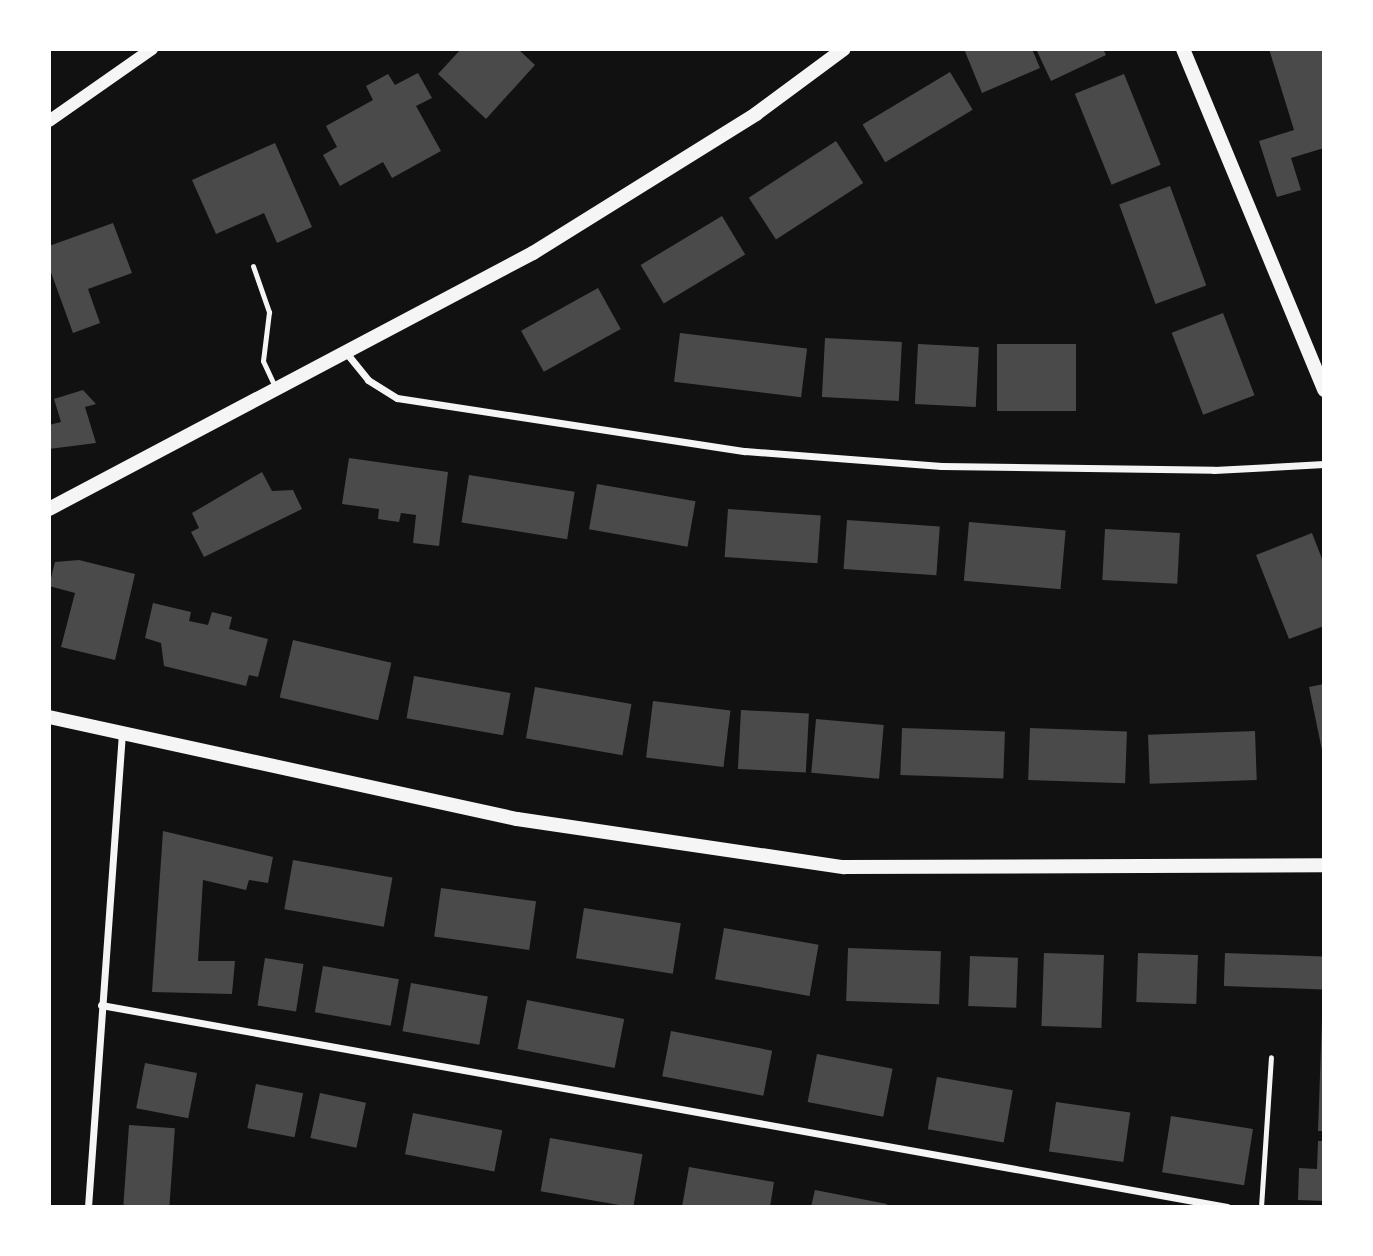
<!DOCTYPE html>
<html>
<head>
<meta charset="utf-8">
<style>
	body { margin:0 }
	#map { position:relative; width:1373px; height:1256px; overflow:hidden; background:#111; font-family:"Sofia Sans Condensed",sans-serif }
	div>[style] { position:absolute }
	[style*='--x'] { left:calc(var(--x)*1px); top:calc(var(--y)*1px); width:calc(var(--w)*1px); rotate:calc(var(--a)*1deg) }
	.building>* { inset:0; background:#4a4a4a; transform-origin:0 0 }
	.service>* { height:5px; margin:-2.5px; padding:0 2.5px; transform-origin:2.5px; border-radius:2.5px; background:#f5f5f5 }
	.minor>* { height:7px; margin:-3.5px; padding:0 3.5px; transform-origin:3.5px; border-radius:3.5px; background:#f5f5f5 }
	.tertiary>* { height:12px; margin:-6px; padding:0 6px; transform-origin:6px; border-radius:6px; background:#f5f5f5 }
	.secondary>* { height:14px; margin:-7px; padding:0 7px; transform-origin:7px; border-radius:7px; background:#f5f5f5 }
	span { translate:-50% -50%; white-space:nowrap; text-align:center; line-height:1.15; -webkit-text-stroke:7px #fff; paint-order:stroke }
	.frame { position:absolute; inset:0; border:51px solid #fff; pointer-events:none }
</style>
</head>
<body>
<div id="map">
	<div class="building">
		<i style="clip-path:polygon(461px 49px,518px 49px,535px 65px,486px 119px,438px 74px)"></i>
		<i style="clip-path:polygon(964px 49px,1032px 49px,1040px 68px,982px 93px)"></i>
		<i style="clip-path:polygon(1036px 49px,1103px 49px,1106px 55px,1051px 81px)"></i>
		<i style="clip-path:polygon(1269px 49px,1324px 49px,1324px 148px,1291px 158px,1301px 190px,1277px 197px,1259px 141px,1294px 130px)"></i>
		<i style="left:950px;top:72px;width:44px;height:102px;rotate:59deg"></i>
		<i style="clip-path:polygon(418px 73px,432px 98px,416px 106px,441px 151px,392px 178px,383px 162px,340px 186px,323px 155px,337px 147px,326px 126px,373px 100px,366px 86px,388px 74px,395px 85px)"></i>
		<i style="left:1124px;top:74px;width:98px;height:53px;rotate:68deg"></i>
		<i style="left:836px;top:141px;width:50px;height:104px;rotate:57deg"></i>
		<i style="clip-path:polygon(275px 143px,312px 227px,277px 243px,264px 213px,216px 234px,192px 180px)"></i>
		<i style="left:1170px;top:186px;width:106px;height:54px;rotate:70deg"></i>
		<i style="left:722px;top:216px;width:45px;height:95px;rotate:59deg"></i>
		<i style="clip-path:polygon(113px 223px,132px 273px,88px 289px,100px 323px,73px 333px,49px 267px,49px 246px)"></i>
		<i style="left:598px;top:288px;width:47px;height:88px;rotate:61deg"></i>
		<i style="left:1223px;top:313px;width:88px;height:55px;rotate:69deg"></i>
		<i style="left:680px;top:333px;width:128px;height:49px;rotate:7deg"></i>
		<i style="left:825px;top:338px;width:77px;height:59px;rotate:3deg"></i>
		<i style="left:918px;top:344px;width:61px;height:60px;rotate:3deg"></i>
		<i style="left:997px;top:344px;width:79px;height:67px"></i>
		<i style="clip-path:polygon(83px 390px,96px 404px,85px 407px,96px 443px,49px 449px,49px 425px,61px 422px,54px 399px)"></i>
		<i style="clip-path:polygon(349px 458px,448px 472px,439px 546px,413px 543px,416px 515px,401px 513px,399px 522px,378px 519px,379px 509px,342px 504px)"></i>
		<i style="clip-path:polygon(262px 472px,272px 491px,293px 490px,302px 509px,204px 557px,191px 532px,199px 528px,192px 513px)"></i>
		<i style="left:469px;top:475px;width:107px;height:48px;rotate:9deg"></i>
		<i style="left:597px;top:484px;width:100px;height:46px;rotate:10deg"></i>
		<i style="left:728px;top:509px;width:93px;height:48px;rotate:4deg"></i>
		<i style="left:847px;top:520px;width:93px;height:49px;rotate:4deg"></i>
		<i style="left:969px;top:522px;width:97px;height:59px;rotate:5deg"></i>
		<i style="left:1105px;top:529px;width:75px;height:51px;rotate:3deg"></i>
		<i style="clip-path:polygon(1312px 533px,1324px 564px,1324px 626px,1289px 639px,1256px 555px)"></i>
		<i style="clip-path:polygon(79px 560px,135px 574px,115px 660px,61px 647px,75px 593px,49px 586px,55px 562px)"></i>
		<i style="clip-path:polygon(153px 603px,191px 612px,189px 621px,208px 625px,212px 612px,232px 617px,229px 629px,268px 639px,258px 677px,249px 675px,246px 686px,164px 666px,161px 643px,145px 638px)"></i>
		<i style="left:293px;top:640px;width:101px;height:59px;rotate:13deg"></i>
		<i style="left:414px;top:676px;width:98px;height:43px;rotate:10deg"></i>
		<i style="clip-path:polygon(1324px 684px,1324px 755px,1323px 755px,1309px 687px)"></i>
		<i style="left:535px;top:687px;width:98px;height:52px;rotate:10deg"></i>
		<i style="left:653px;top:701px;width:78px;height:57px;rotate:7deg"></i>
		<i style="left:741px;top:710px;width:68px;height:59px;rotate:3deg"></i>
		<i style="left:816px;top:719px;width:68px;height:54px;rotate:5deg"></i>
		<i style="left:902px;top:728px;width:103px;height:47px;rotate:2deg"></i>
		<i style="left:1030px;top:728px;width:97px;height:52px;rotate:2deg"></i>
		<i style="left:1255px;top:731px;width:49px;height:107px;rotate:88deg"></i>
		<i style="clip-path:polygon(163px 831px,273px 857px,268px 883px,249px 880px,246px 890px,203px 880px,198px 961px,235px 961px,232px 994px,152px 992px)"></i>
		<i style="left:293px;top:860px;width:101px;height:50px;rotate:10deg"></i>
		<i style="left:441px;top:888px;width:96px;height:49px;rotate:8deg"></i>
		<i style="left:584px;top:908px;width:98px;height:51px;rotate:9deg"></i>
		<i style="left:724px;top:928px;width:96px;height:52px;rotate:10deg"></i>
		<i style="left:848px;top:948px;width:93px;height:53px;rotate:2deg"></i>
		<i style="left:1044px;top:953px;width:60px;height:73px;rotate:2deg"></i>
		<i style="left:1138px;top:953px;width:60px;height:49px;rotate:2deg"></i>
		<i style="left:1225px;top:953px;width:99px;height:33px;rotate:2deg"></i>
		<i style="left:970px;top:956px;width:48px;height:50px;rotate:2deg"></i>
		<i style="left:265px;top:958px;width:39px;height:48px;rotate:9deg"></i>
		<i style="left:323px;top:966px;width:77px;height:47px;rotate:10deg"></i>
		<i style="left:411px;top:983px;width:78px;height:49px;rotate:10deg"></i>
		<i style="left:527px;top:1000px;width:99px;height:50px;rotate:11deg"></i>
		<i style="clip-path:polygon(1322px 1019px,1324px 1019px,1324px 1131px,1318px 1131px)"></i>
		<i style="left:671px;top:1031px;width:103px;height:46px;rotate:11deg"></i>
		<i style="left:817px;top:1054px;width:77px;height:49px;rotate:11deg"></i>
		<i style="left:145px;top:1063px;width:53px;height:46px;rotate:11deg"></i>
		<i style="left:937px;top:1077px;width:77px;height:53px;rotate:10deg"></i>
		<i style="left:256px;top:1084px;width:48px;height:45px;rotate:11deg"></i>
		<i style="left:320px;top:1093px;width:47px;height:46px;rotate:12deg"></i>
		<i style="left:1056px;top:1102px;width:75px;height:50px;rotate:8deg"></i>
		<i style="left:413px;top:1113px;width:91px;height:42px;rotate:11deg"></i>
		<i style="left:1171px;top:1116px;width:83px;height:57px;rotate:9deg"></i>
		<i style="left:129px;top:1125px;width:46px;height:80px;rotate:4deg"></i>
		<i style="left:550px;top:1138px;width:94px;height:54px;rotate:10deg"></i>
		<i style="clip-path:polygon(1318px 1141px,1324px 1141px,1324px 1201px,1298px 1200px,1299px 1168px,1317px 1169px)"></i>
		<i style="clip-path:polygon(689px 1167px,774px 1182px,770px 1207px,682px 1207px)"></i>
		<i style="clip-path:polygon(815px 1190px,887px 1204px,886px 1207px,811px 1207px)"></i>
	</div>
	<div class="service">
		<i style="--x:253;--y:266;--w:49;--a:70.8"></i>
		<i style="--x:269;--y:312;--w:49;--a:97"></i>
		<i style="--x:263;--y:361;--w:29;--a:65"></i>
		<i style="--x:1261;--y:1207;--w:150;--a:-86.2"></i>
	</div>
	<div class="minor">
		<i style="--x:348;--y:355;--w:32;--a:51"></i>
		<i style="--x:368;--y:380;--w:34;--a:32"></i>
		<i style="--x:397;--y:398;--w:352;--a:8.7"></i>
		<i style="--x:745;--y:451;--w:197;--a:4.4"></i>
		<i style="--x:941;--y:466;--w:273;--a:0.8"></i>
		<i style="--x:1214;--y:470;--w:110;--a:-3.1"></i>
		<i style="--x:101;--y:1005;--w:1144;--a:10.17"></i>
		<i style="--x:88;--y:1207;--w:474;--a:-85.9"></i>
	</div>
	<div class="tertiary">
		<i style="--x:49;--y:121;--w:126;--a:-35"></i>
	</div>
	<div class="secondary">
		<i style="--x:1183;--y:49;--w:369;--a:67.5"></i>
		<i style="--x:49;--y:509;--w:548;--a:-27.88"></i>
		<i style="--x:533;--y:253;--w:263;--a:-31.9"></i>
		<i style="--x:756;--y:114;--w:109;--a:-36.5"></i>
		<i style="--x:49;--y:717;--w:479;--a:12.3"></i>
		<i style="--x:517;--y:819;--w:331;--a:8.4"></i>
		<i style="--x:844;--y:867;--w:480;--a:-0.2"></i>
	</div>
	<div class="frame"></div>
</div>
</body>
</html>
